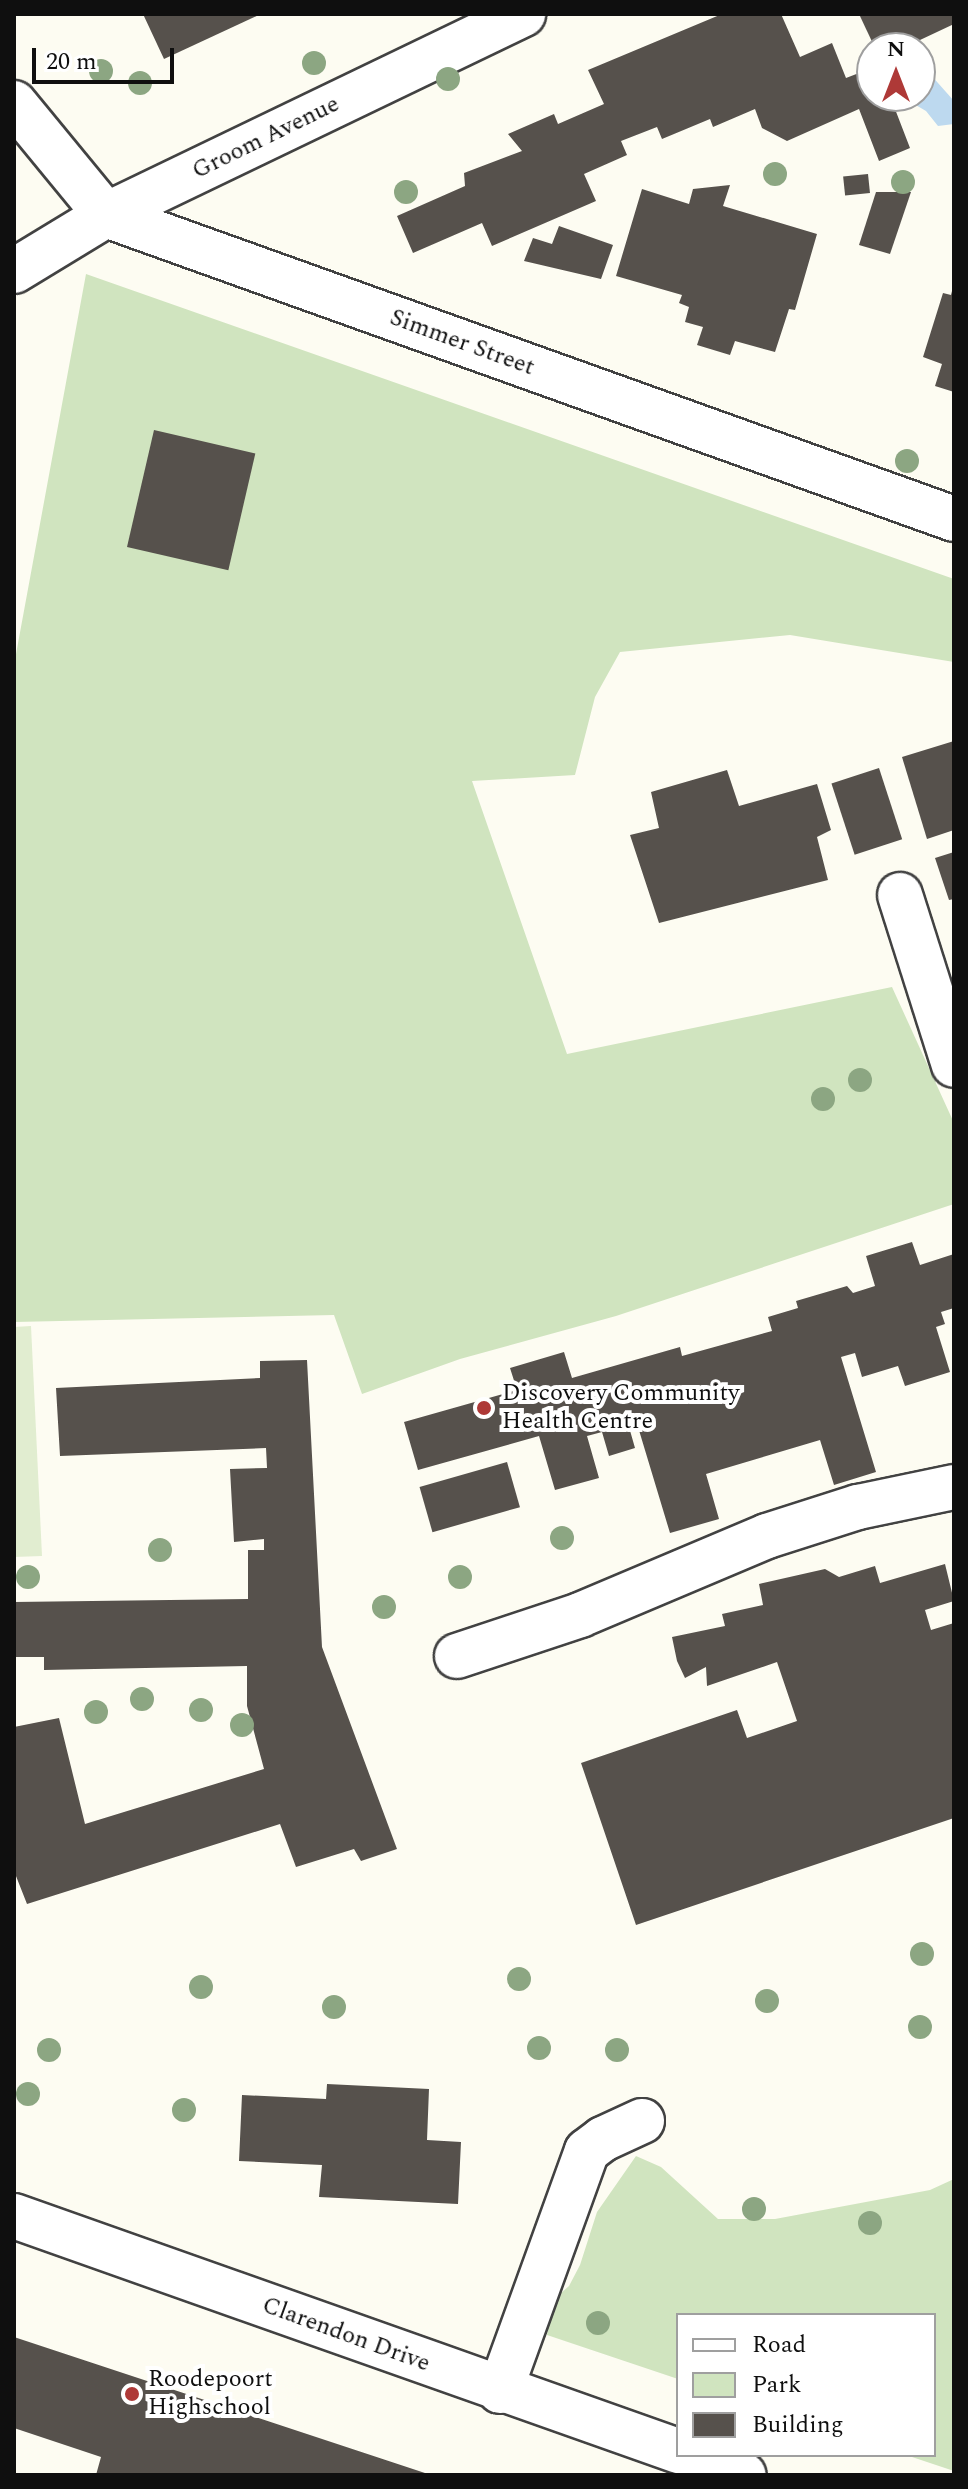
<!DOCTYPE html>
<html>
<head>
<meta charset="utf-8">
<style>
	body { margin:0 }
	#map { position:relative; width:968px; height:2489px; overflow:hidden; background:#fdfcf2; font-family:Spectral,serif }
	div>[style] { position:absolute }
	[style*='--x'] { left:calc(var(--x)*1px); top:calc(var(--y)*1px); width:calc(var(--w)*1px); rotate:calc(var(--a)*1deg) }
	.green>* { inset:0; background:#d0e4bf }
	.pitch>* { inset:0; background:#e1edd0 }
	.water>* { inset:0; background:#bdd9ef }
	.building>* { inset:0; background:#56514c; transform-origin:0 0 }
	.roads { filter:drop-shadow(2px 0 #424242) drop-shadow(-2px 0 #424242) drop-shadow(0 2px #424242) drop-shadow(0 -2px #424242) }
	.minor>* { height:44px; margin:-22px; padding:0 22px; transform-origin:22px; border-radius:22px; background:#fff }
	.trees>* { width:24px; height:24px; margin:-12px; border-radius:50%; background:#8ca682 }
	.dots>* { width:22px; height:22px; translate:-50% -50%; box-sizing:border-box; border:4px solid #fff; border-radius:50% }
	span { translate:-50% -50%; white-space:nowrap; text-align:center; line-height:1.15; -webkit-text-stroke:8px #fff; paint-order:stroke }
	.street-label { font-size:24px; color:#0f0f0f }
	.poi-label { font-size:24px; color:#0f0f0f }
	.left { translate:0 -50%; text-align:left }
	.frame { position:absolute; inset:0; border:16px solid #0f0f0f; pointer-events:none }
	.legend { position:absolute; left:676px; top:2313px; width:260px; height:144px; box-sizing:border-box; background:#fff; border:2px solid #9f9f9f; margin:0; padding:10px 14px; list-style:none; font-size:24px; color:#0f0f0f }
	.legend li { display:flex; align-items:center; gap:16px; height:40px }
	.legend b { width:40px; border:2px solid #9f9f9f }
	.north { position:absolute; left:856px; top:32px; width:80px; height:80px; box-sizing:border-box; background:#fff; border:2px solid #9f9f9f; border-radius:50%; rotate:0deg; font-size:22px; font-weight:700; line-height:32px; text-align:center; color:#0f0f0f }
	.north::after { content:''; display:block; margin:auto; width:28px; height:36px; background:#ae3937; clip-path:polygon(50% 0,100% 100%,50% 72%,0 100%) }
	.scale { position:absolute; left:32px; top:48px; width:142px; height:36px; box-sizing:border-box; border:4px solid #0f0f0f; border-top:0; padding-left:10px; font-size:24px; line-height:28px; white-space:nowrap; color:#0f0f0f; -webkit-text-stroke:6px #fff; paint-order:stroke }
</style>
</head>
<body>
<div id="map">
	<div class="green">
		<i style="clip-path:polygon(86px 274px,954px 579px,954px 662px,790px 635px,620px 652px,595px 697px,575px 775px,472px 781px,567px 1054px,892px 987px,954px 1123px,954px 1204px,616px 1316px,460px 1359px,362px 1394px,334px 1315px,14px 1322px,14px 665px)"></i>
		<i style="clip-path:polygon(636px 2156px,661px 2167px,718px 2219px,775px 2219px,930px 2190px,954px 2179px,954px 2471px,906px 2455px,934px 2455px,934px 2315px,678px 2315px,678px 2379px,547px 2335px,552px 2301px,569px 2286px,580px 2265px,597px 2212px)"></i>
	</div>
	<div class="pitch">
		<i style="clip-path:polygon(31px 1326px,42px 1556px,14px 1557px,14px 1327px)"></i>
	</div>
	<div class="water">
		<i style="clip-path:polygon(930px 74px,954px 101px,954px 124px,938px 126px,926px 111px,914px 104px,911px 96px,920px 96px,920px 78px)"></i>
	</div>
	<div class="building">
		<i style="clip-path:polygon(143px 14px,261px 14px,164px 59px)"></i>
		<i style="clip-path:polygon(722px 14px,781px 14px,800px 57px,832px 43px,846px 78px,872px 68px,872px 96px,890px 96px,910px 148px,879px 161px,859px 109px,787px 141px,762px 128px,755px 109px,713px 127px,710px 119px,662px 139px,657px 127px,621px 141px,627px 155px,584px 174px,596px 201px,492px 246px,482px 223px,413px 253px,397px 216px,465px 186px,464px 173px,522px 151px,508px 134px,554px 114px,558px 124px,604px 104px,588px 70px)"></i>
		<i style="clip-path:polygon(859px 14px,954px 14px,954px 24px,903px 48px,875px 48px)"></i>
		<i style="left:868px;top:174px;width:19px;height:25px;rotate:84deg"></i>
		<i style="clip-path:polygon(730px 185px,723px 206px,817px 234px,795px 310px,789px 309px,775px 352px,735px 341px,730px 355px,697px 345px,703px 327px,685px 322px,689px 307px,679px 303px,682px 295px,616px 276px,642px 189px,689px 204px,693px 189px)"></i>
		<i style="clip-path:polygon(876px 192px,911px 192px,890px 254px,859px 245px)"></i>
		<i style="clip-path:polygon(559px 226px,613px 245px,601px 279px,524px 261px,533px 238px,552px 244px)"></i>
		<i style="clip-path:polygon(953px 287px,954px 287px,954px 392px,935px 386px,942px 364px,923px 357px,943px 293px,951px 295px)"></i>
		<i style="left:154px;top:430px;width:104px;height:120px;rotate:13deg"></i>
		<i style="clip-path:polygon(954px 741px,954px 830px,927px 839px,902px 757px)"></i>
		<i style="left:879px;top:768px;width:75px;height:50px;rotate:72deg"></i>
		<i style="clip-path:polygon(727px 770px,739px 806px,817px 784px,831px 830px,817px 837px,828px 880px,659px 923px,630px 835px,659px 828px,651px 792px)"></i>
		<i style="clip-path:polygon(954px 852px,954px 899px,949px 900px,935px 858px)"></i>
		<i style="clip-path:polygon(912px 1242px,920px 1265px,954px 1254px,954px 1308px,941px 1312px,945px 1324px,936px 1327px,950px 1372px,905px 1386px,898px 1366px,862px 1377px,855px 1353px,841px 1357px,876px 1472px,834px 1485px,820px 1440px,706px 1474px,719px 1519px,670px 1533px,635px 1417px,627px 1420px,635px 1448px,609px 1456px,602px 1432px,587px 1436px,599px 1478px,555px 1490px,539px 1436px,418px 1470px,404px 1422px,517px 1390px,510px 1368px,564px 1352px,572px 1378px,680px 1347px,682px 1356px,772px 1331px,768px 1317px,798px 1308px,796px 1301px,847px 1286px,853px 1293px,875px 1286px,866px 1256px)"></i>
		<i style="clip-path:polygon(307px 1360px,322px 1647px,397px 1849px,361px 1861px,354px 1849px,296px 1867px,280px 1824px,27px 1904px,14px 1871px,14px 1727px,59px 1718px,85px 1824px,264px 1769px,247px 1706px,247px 1666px,44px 1670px,44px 1657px,14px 1657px,14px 1602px,248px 1599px,248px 1550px,264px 1550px,264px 1539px,234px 1542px,230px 1469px,267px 1468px,266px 1448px,60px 1456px,56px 1388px,260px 1378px,260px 1361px)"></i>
		<i style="left:507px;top:1462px;width:47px;height:91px;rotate:74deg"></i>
		<i style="clip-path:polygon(945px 1564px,954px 1601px,925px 1610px,931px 1630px,954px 1623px,954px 1818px,636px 1925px,581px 1763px,737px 1710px,747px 1738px,797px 1721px,777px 1662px,707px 1686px,706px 1667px,685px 1678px,677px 1661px,672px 1637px,725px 1626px,722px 1614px,763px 1605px,759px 1584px,825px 1569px,839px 1577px,875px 1566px,880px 1583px)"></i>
		<i style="clip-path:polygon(327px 2084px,429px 2089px,427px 2140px,461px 2142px,458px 2204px,319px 2197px,322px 2165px,239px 2161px,242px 2095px,326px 2099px)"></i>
		<i style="clip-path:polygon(14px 2337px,428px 2474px,428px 2475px,96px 2475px,101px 2457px,14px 2428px)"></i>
	</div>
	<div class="roads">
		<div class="minor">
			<i style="--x:14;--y:103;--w:145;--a:50.6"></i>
			<i style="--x:106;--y:215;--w:901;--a:19.72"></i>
			<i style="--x:14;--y:271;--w:108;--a:-31.3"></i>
			<i style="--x:106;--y:215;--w:463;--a:-25.7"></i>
			<i style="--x:900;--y:895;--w:178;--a:72.4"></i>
			<i style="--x:457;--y:1656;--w:130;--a:-18.4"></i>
			<i style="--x:580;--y:1615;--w:203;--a:-22.9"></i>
			<i style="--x:767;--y:1536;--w:96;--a:-17.7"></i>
			<i style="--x:858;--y:1507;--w:98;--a:-11.8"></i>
			<i style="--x:14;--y:2216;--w:704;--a:19.49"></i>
			<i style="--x:500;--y:2391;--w:255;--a:-70.1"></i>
			<i style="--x:587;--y:2151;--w:20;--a:-37"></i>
			<i style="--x:603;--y:2139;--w:43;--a:-24.8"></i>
			<i style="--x:688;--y:2455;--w:59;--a:19.7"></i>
		</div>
	</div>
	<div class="trees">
		<i style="left:314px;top:63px"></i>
		<i style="left:101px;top:71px"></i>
		<i style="left:448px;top:79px"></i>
		<i style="left:140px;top:83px"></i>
		<i style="left:775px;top:174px"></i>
		<i style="left:903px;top:182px"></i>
		<i style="left:406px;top:192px"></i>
		<i style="left:907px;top:461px"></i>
		<i style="left:860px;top:1080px"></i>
		<i style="left:823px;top:1099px"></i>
		<i style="left:562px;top:1538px"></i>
		<i style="left:160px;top:1550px"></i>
		<i style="left:28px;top:1577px"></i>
		<i style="left:460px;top:1577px"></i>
		<i style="left:384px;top:1607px"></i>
		<i style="left:142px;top:1699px"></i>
		<i style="left:201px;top:1710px"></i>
		<i style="left:96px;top:1712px"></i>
		<i style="left:242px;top:1725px"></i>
		<i style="left:922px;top:1954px"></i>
		<i style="left:519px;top:1979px"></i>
		<i style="left:201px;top:1987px"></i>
		<i style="left:767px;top:2001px"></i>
		<i style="left:334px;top:2007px"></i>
		<i style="left:920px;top:2027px"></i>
		<i style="left:539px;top:2048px"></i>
		<i style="left:49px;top:2050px"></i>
		<i style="left:617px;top:2050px"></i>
		<i style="left:28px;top:2094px"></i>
		<i style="left:184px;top:2110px"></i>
		<i style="left:754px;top:2209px"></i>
		<i style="left:870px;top:2223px"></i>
		<i style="left:598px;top:2323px"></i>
	</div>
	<div class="dots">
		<i style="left:484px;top:1408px;background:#ae3937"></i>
		<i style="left:132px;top:2394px;background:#ae3937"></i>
	</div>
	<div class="street-label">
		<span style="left:266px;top:138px;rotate:-26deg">Groom Avenue</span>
		<span style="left:462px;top:343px;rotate:20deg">Simmer Street</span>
		<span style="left:346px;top:2335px;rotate:20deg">Clarendon Drive</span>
	</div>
	<div class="poi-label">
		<span class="left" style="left:502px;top:1408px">Discovery Community<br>Health Centre</span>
		<span class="left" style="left:148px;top:2394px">Roodepoort<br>Highschool</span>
	</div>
	<div class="frame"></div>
	<ul class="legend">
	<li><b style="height:10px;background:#fff"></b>Road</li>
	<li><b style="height:22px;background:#d0e4bf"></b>Park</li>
	<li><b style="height:22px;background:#56514c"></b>Building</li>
	</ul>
	<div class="north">N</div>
	<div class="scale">20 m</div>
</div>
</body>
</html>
